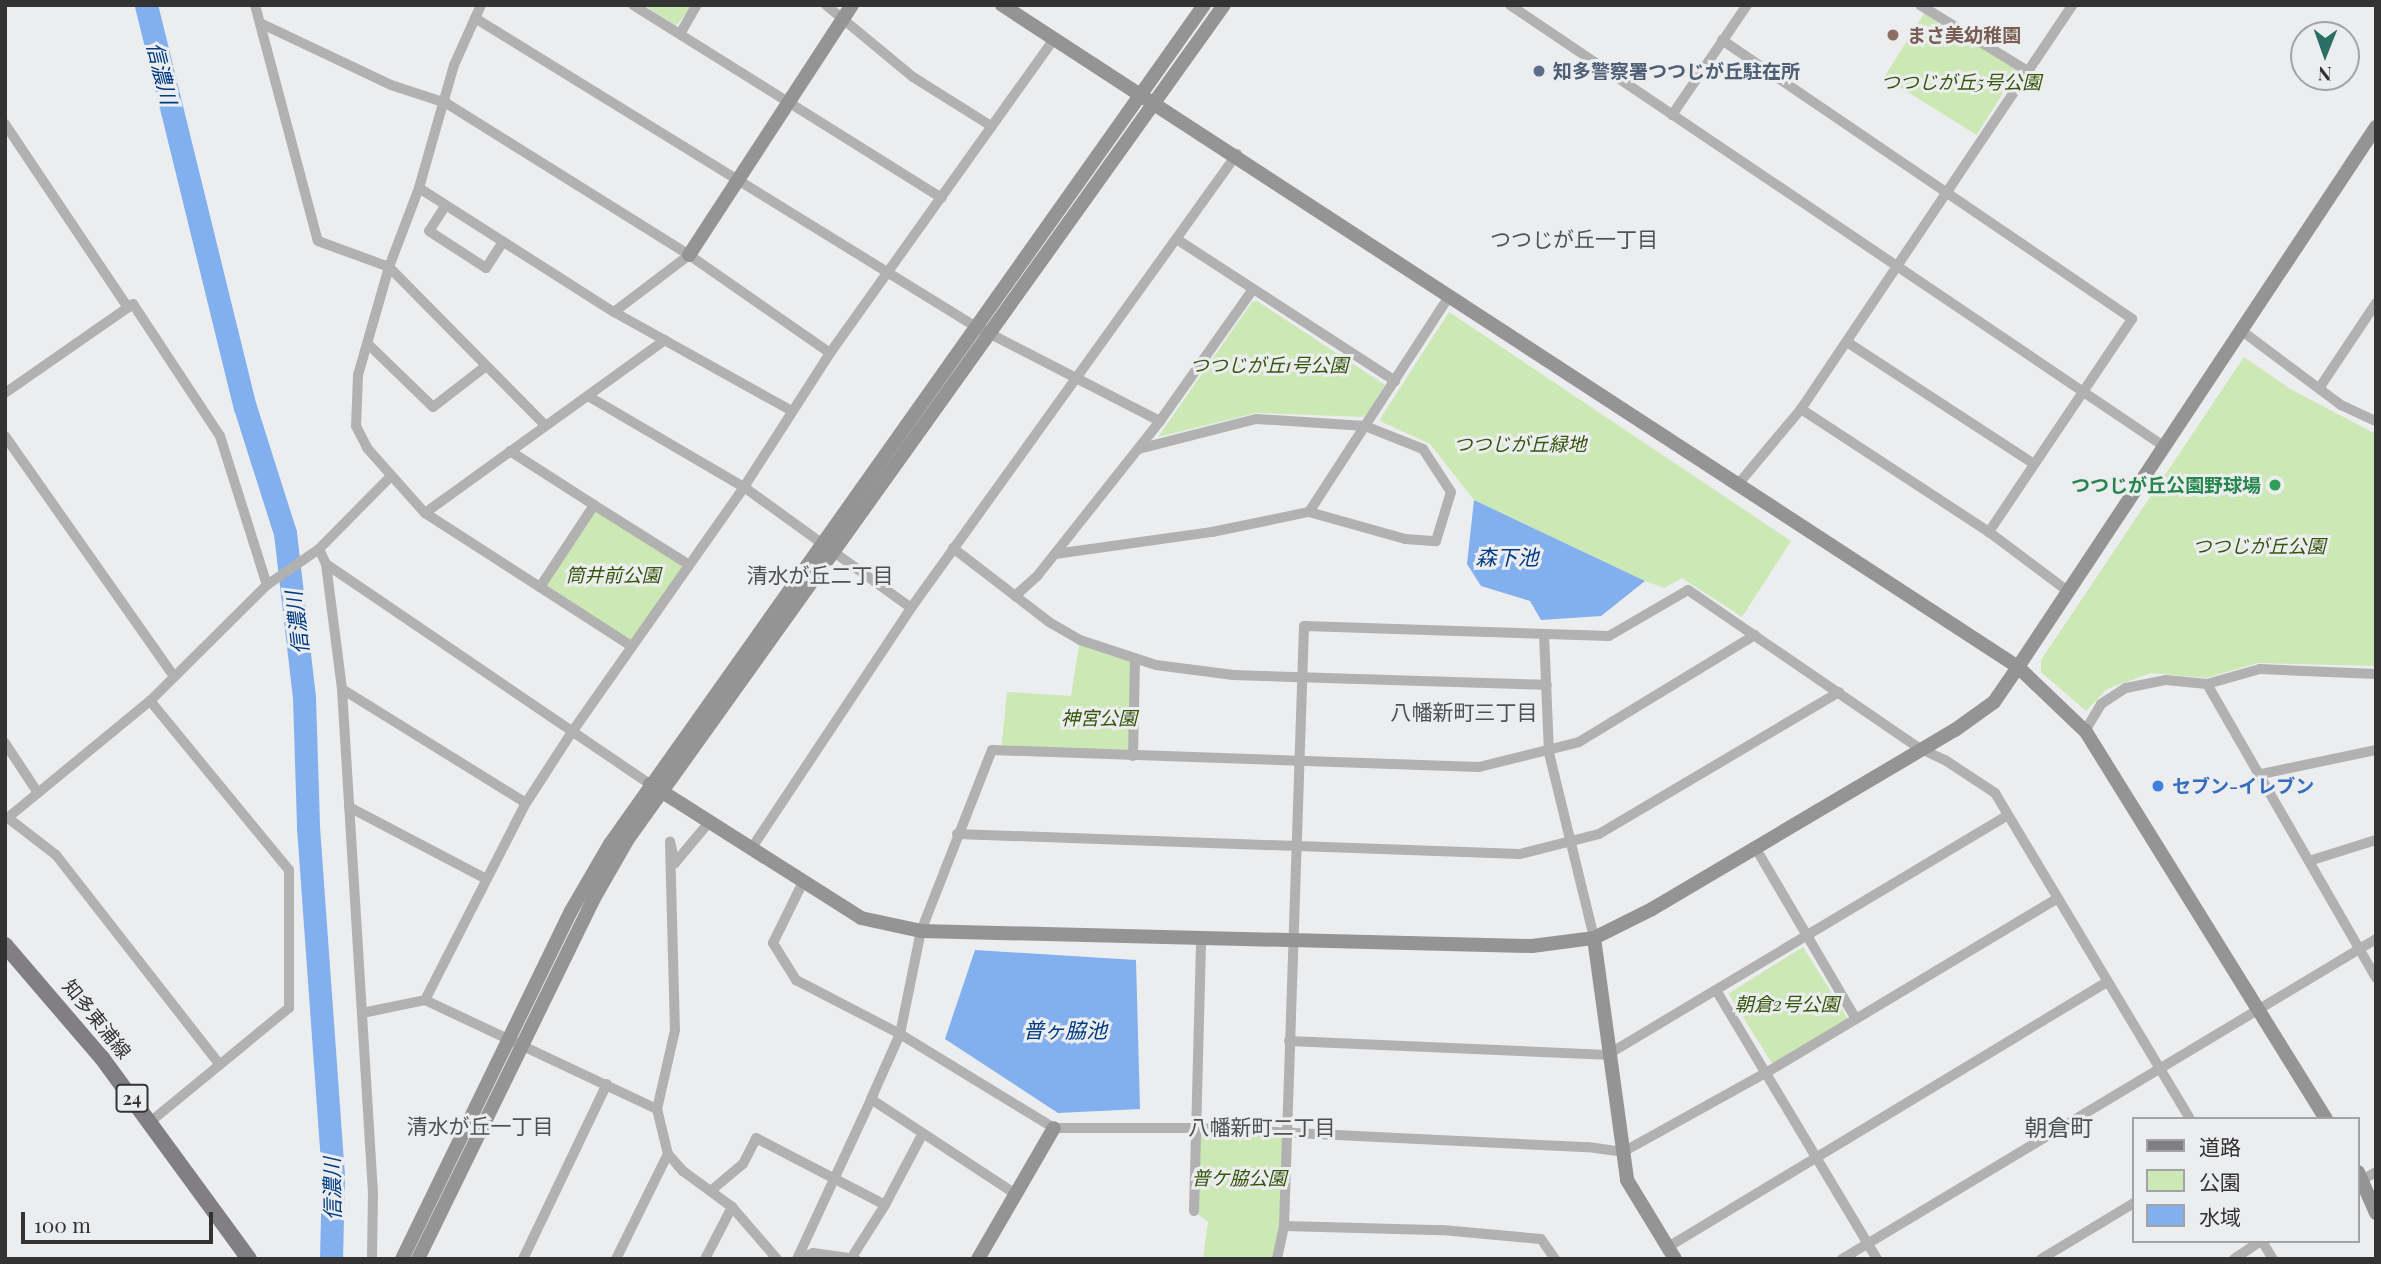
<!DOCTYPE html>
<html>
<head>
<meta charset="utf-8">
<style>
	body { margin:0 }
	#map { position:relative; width:2381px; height:1264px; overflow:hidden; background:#ebedef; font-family:"Playfair Display","Noto Sans JP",serif }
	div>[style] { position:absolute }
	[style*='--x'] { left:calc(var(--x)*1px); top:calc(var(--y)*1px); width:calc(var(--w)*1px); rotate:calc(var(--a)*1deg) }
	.green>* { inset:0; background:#cce8b4; transform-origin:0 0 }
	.water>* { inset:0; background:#82afed }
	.river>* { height:23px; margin:-11.5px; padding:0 11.5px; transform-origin:11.5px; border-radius:11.5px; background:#82afed }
	.street>* { height:10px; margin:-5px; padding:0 5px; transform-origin:5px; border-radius:5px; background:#b2b1b2 }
	.secondary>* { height:14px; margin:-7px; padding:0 7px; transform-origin:7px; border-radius:7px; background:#959495 }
	.primary>* { height:16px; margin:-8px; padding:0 8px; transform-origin:8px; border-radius:8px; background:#817f81 }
	.dots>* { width:19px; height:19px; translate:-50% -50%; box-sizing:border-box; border:4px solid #ebedef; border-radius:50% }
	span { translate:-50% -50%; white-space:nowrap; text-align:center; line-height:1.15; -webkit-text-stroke:6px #ebedef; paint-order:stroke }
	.shield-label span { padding:2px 5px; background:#ebedef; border:2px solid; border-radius:5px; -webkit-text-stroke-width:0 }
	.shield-label { font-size:18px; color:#333334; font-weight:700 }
	.education-label { font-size:19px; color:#785e54; font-weight:700 }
	.left { translate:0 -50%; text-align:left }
	.service-label { font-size:19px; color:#4e5e75; font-weight:700 }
	.park-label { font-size:19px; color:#35560b; font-style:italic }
	.leisure-label { font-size:19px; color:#27864d; font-weight:700 }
	.right { translate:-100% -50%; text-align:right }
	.shop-label { font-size:19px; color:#366cbe; font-weight:700 }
	.street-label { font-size:19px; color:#333334 }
	.water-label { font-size:21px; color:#003b83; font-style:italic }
	.neighbourhood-label { font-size:21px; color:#505153 }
	.quarter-label { font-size:23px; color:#505153 }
	.frame { position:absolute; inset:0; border:7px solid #333334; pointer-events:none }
	.legend { position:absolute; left:2132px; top:1117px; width:228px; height:126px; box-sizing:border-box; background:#ebedef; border:2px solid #a1a3a4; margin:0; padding:9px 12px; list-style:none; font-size:21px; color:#333334 }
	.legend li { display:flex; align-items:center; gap:14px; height:35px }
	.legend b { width:35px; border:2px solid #a1a3a4 }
	.north { position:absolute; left:2290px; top:21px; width:70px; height:70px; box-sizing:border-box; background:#ebedef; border:2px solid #a1a3a4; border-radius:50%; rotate:181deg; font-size:19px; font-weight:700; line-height:28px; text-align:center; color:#333334 }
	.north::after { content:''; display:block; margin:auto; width:24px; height:32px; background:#2a6f63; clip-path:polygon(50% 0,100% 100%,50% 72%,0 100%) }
	.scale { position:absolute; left:21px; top:1212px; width:192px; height:32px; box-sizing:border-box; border:4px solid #333334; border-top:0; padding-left:9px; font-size:21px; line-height:24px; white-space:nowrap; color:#333334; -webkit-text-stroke:5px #ebedef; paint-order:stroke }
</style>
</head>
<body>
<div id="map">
	<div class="green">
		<i style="clip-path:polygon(644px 5px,693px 5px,676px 26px)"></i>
		<i style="left:1925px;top:12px;width:109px;height:77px;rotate:32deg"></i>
		<i style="clip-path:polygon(1257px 301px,1385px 385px,1365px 417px,1256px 413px,1158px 437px,1252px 302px)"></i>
		<i style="clip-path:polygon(1449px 312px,1791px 541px,1742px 617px,1682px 578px,1664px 588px,1645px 581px,1474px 500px,1430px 444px,1382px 422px,1380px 419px)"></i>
		<i style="clip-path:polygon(2244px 357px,2292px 390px,2376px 434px,2376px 666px,2258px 663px,2206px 678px,2151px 673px,2107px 689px,2086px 711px,2041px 672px,2041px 660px)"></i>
		<i style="left:594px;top:505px;width:109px;height:98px;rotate:32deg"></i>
		<i style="clip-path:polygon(1080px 640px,1135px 658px,1133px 756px,1001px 751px,1007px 692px,1071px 696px)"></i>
		<i style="left:1803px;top:947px;width:84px;height:88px;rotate:58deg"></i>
		<i style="clip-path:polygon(1194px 1128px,1287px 1135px,1277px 1259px,1203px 1259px,1208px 1222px,1194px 1211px)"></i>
	</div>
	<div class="water">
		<i style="clip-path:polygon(1474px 500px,1645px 581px,1601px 616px,1541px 620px,1530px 601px,1481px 586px,1467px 564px)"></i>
		<i style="clip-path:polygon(975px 950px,1136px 960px,1140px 1109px,1058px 1113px,945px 1039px)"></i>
	</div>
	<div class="river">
		<i style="--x:146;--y:5;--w:414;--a:76.2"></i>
		<i style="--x:245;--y:407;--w:132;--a:72.4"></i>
		<i style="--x:285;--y:533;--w:165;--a:83.4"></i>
		<i style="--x:304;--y:697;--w:130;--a:88.2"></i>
		<i style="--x:308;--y:827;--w:351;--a:85.9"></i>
		<i style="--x:333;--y:1177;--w:82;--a:91.4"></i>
	</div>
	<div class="street">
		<i style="--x:255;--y:5;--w:244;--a:75.1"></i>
		<i style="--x:318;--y:241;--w:76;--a:20.1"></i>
		<i style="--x:389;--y:267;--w:222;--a:45.4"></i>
		<i style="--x:481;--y:5;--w:66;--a:114.2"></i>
		<i style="--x:454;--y:65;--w:128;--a:105.9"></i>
		<i style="--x:419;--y:188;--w:85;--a:110.8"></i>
		<i style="--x:389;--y:267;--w:112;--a:106"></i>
		<i style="--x:358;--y:375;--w:51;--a:92.2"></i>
		<i style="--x:356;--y:426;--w:25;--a:63"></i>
		<i style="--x:367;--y:448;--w:87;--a:48.3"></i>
		<i style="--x:425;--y:513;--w:244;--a:32.8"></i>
		<i style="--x:633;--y:5;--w:364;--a:32"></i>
		<i style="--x:826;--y:5;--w:113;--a:39.6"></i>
		<i style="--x:913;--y:77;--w:92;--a:32.1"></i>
		<i style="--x:1510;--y:5;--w:790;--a:34.01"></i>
		<i style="--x:1920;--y:5;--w:124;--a:31.5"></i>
		<i style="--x:475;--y:18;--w:585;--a:31.65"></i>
		<i style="--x:973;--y:325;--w:210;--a:27.2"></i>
		<i style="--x:260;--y:23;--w:145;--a:25.3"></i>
		<i style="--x:391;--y:85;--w:58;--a:18.1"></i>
		<i style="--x:446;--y:103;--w:287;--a:32"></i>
		<i style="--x:689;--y:255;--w:172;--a:34.8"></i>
		<i style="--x:680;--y:34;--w:34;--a:-60"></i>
		<i style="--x:1722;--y:40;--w:496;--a:34.2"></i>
		<i style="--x:2132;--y:319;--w:257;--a:123.9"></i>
		<i style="--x:1672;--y:115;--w:133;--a:-55.7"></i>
		<i style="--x:5;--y:124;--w:221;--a:56.2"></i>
		<i style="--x:419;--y:188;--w:231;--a:32.5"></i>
		<i style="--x:614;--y:312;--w:201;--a:29.1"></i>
		<i style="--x:444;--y:208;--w:27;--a:123"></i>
		<i style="--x:429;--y:231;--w:68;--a:33"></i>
		<i style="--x:486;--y:268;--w:30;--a:-57"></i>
		<i style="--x:1178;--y:240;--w:259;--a:33"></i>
		<i style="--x:614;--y:312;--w:94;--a:-37.2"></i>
		<i style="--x:2242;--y:331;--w:124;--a:36.8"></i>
		<i style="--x:2341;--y:405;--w:38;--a:25"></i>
		<i style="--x:1847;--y:342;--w:223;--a:33.1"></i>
		<i style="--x:369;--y:345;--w:89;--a:44.1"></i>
		<i style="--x:433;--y:407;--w:67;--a:-37.7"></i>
		<i style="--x:2320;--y:387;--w:101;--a:-56.3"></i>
		<i style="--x:5;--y:393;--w:156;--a:-34.8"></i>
		<i style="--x:133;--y:304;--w:158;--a:56.6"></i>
		<i style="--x:220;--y:436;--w:156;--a:72.5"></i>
		<i style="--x:588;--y:396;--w:181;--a:30.3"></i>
		<i style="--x:744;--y:487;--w:206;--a:35.9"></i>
		<i style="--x:1801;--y:409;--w:225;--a:33.2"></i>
		<i style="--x:1989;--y:532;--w:100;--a:36.9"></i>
		<i style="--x:5;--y:436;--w:292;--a:54.9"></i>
		<i style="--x:510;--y:451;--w:100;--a:32.7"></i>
		<i style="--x:1740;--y:482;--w:95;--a:-50.1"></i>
		<i style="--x:1801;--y:409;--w:486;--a:-56.1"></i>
		<i style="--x:1309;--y:512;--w:259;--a:-57"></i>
		<i style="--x:425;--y:513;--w:296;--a:-35.8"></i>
		<i style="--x:953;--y:548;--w:121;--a:37.6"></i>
		<i style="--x:1049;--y:622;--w:36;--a:30"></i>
		<i style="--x:1080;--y:640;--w:80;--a:18.2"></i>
		<i style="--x:1156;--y:665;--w:78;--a:7.4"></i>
		<i style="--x:1233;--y:675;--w:314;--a:1.8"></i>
		<i style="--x:319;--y:549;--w:17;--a:65"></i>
		<i style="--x:326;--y:564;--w:126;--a:82.7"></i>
		<i style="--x:342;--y:689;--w:505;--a:86.48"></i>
		<i style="--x:373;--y:1193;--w:66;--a:90.9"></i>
		<i style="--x:1055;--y:554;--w:159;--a:-8"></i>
		<i style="--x:1212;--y:532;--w:99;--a:-11.7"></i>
		<i style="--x:1309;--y:512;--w:100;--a:15.7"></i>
		<i style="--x:1405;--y:539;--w:31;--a:4"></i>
		<i style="--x:1436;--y:541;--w:51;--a:-73"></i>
		<i style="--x:1451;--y:492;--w:51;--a:-123.1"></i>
		<i style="--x:1423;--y:449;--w:62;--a:-158.4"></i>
		<i style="--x:1365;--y:426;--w:109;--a:-176.3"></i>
		<i style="--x:1256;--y:419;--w:122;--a:165.7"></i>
		<i style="--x:326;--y:564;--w:392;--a:34.2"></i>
		<i style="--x:540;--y:587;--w:98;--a:-56.6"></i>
		<i style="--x:594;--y:505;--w:109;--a:32.2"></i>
		<i style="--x:1015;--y:596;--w:31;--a:-42"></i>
		<i style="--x:1038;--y:575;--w:196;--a:-51.6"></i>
		<i style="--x:1160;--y:421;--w:161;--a:-54.8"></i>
		<i style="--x:1544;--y:634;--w:119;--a:87.6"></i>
		<i style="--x:1549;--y:753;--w:190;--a:76.3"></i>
		<i style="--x:2207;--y:684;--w:55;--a:-15.8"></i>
		<i style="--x:2260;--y:669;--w:116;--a:2.5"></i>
		<i style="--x:342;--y:689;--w:216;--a:31.8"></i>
		<i style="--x:2085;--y:731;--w:31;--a:-59"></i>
		<i style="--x:2101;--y:704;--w:30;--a:-33"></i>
		<i style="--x:2126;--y:688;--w:41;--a:-11.3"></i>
		<i style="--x:2166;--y:680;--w:41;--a:5.6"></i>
		<i style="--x:2207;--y:684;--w:339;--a:60.1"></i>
		<i style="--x:5;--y:743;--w:60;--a:56.6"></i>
		<i style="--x:1133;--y:756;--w:98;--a:-88.8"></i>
		<i style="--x:2257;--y:775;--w:122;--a:-11.9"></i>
		<i style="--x:349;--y:807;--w:155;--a:27.7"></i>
		<i style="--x:8;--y:818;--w:61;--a:37.6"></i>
		<i style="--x:56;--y:855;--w:266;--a:52"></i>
		<i style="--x:5;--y:820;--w:188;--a:-39.4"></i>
		<i style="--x:150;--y:701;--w:165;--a:-44.8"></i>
		<i style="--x:267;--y:585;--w:63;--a:-34.7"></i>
		<i style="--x:319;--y:549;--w:103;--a:-45.4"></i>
		<i style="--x:710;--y:821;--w:55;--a:129.8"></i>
		<i style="--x:675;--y:863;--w:22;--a:-103"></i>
		<i style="--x:670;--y:842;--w:188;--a:88.5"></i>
		<i style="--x:675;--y:1030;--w:81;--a:102.8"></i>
		<i style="--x:657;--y:1109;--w:46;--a:76.3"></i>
		<i style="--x:668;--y:1154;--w:23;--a:49"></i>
		<i style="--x:683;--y:1171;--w:61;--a:36.3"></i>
		<i style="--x:732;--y:1207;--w:69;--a:49.1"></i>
		<i style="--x:957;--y:834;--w:563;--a:2.03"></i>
		<i style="--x:1520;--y:854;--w:81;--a:-14.2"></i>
		<i style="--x:1599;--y:834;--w:279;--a:-30.6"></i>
		<i style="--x:1755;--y:847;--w:199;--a:59.6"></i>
		<i style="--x:751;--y:849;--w:289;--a:-56.4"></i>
		<i style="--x:911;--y:608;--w:559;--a:-54.32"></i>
		<i style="--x:2309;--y:861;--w:70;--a:-17.4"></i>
		<i style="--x:802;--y:884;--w:66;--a:116.2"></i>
		<i style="--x:773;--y:943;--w:44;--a:58.1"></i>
		<i style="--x:796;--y:980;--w:117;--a:27.4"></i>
		<i style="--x:900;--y:1034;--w:180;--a:31.4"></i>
		<i style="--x:1054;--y:1128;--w:140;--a:0"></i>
		<i style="--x:1194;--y:1128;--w:394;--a:2.8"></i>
		<i style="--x:1588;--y:1147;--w:35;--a:8"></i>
		<i style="--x:1623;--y:1152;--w:161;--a:-29"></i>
		<i style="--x:1764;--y:1074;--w:340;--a:-30.9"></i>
		<i style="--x:1716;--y:990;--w:313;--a:59.1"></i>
		<i style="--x:425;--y:1000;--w:221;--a:-62.9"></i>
		<i style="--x:526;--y:803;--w:85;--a:-57.1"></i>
		<i style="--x:572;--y:732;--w:299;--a:-54.9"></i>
		<i style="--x:744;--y:487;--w:159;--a:-57.3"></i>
		<i style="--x:830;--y:353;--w:384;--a:-54.5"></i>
		<i style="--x:362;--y:1013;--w:64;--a:-11.7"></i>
		<i style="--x:425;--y:1000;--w:256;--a:25.2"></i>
		<i style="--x:1289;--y:1041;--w:318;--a:2.5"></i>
		<i style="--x:1607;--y:1055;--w:466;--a:-30.9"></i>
		<i style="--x:150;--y:1122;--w:180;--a:-39.4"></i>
		<i style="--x:289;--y:1008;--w:138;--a:-90"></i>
		<i style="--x:289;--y:870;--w:219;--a:-129.4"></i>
		<i style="--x:2358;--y:1182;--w:21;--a:-29"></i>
		<i style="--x:713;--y:1189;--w:39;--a:-40"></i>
		<i style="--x:743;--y:1164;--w:29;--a:-63"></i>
		<i style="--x:756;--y:1138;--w:145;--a:27.4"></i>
		<i style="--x:885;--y:1205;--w:62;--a:122.4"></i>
		<i style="--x:1014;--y:1193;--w:171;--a:-146.7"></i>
		<i style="--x:871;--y:1099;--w:71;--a:-66"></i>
		<i style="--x:900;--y:1034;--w:105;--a:-78.5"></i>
		<i style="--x:921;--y:931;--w:194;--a:-68.6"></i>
		<i style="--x:992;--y:750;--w:487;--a:2"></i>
		<i style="--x:1479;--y:767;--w:103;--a:-14"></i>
		<i style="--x:1579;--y:742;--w:206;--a:-31.3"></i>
		<i style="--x:885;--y:1205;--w:81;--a:-62.2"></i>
		<i style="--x:1194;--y:1211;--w:274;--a:-88.5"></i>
		<i style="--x:1284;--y:1226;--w:158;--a:1.5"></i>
		<i style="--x:1442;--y:1230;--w:99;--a:5.2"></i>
		<i style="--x:1541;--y:1239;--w:24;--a:55"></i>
		<i style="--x:2262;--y:1241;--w:21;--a:59"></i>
		<i style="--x:1668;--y:1247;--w:513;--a:-31.12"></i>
		<i style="--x:523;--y:1259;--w:194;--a:-64.4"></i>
		<i style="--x:616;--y:1259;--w:117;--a:-63.7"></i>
		<i style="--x:705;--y:1259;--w:59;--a:-62.6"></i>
		<i style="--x:797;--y:1259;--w:181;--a:-65.1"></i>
		<i style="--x:799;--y:1259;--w:15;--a:-23"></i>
		<i style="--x:813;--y:1253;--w:43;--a:7.9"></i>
		<i style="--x:1277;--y:1259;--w:34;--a:-78"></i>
		<i style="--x:1284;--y:1226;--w:600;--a:-88.09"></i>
		<i style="--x:1304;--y:626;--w:305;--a:1.9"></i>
		<i style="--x:1609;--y:636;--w:91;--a:-30.2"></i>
		<i style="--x:1688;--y:590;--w:280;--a:34.4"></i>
		<i style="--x:1919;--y:748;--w:29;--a:25"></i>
		<i style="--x:1945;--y:760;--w:60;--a:33.4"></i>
		<i style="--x:1995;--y:793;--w:380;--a:59.1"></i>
		<i style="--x:1842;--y:1259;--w:623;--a:-30.93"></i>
		<i style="--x:2041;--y:1259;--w:109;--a:-31.1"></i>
		<i style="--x:2234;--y:1259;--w:32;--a:-34"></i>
	</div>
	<div class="secondary">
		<i style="--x:689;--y:255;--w:298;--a:-56.9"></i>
		<i style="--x:650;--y:784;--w:250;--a:32.4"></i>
		<i style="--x:861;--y:918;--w:61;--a:12.2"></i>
		<i style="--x:921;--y:931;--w:611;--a:1.41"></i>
		<i style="--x:1532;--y:946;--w:63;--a:-7.4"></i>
		<i style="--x:1594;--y:938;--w:65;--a:-26.6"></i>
		<i style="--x:1652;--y:909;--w:352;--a:-30.6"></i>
		<i style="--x:1955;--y:730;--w:48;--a:-35.7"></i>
		<i style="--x:1994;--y:702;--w:42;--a:-55.6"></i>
		<i style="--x:2018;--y:667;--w:1213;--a:-146.91"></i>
		<i style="--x:1594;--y:938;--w:244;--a:82.2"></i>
		<i style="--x:1627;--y:1180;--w:92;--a:58.7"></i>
		<i style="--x:2326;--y:1119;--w:457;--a:-121.8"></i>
		<i style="--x:2085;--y:731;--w:93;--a:-136.3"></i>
		<i style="--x:2018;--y:667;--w:648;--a:-56.46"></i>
		<i style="--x:2358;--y:1172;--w:45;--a:66.3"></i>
		<i style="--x:402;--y:1259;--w:387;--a:-64.1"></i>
		<i style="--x:571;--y:911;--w:78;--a:-59.8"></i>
		<i style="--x:610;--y:844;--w:1028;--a:-54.7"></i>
		<i style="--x:418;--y:1259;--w:399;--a:-64"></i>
		<i style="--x:593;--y:900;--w:70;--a:-60.2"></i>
		<i style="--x:628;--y:839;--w:1025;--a:-54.45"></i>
		<i style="--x:978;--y:1259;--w:151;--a:-59.9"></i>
	</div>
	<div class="primary">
		<i style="--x:5;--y:945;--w:149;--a:49.4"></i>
		<i style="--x:102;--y:1058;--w:249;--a:53.8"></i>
	</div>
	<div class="dots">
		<i style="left:1893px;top:35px;background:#8d6e63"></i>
		<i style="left:1539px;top:71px;background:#5c6f8a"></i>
		<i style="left:2275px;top:485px;background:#2e9e5b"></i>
		<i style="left:2158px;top:786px;background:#3f7fe0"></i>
	</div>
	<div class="shield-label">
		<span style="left:132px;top:1098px">24</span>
	</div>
	<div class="education-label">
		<span class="left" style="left:1907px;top:35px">まさ美幼稚園</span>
	</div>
	<div class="service-label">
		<span class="left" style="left:1553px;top:71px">知多警察署つつじが丘駐在所</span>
	</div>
	<div class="park-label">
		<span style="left:1961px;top:82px">つつじが丘5号公園</span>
		<span style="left:1269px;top:365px">つつじが丘1号公園</span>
		<span style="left:1520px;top:444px">つつじが丘緑地</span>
		<span style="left:2259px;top:546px">つつじが丘公園</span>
		<span style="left:613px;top:575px">筒井前公園</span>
		<span style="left:1099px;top:718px">神宮公園</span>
		<span style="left:1787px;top:1004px">朝倉2号公園</span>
		<span style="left:1239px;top:1178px">普ケ脇公園</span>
	</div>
	<div class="leisure-label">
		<span class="right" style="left:2261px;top:485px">つつじが丘公園野球場</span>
	</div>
	<div class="shop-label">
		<span class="left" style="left:2172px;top:786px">セブン-イレブン</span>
	</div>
	<div class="street-label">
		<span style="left:97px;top:1019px;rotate:51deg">知多東浦線</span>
	</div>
	<div class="water-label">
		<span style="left:163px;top:73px;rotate:76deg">信濃川</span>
		<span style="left:1507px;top:556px">森下池</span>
		<span style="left:296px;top:623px;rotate:-97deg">信濃川</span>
		<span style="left:1065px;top:1029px">普ヶ脇池</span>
		<span style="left:331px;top:1189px;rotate:-91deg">信濃川</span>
	</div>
	<div class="neighbourhood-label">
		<span style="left:1574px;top:238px">つつじが丘一丁目</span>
		<span style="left:820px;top:574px">清水が丘二丁目</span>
		<span style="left:1464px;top:711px">八幡新町三丁目</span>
		<span style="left:480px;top:1125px">清水が丘一丁目</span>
		<span style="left:1262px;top:1126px">八幡新町二丁目</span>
	</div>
	<div class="quarter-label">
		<span style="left:2059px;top:1127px">朝倉町</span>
	</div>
	<div class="frame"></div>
	<ul class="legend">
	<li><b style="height:9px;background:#817f81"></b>道路</li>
	<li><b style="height:19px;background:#cce8b4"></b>公園</li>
	<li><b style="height:19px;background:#82afed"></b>水域</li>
	</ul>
	<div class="north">N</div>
	<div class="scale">100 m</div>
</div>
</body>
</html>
